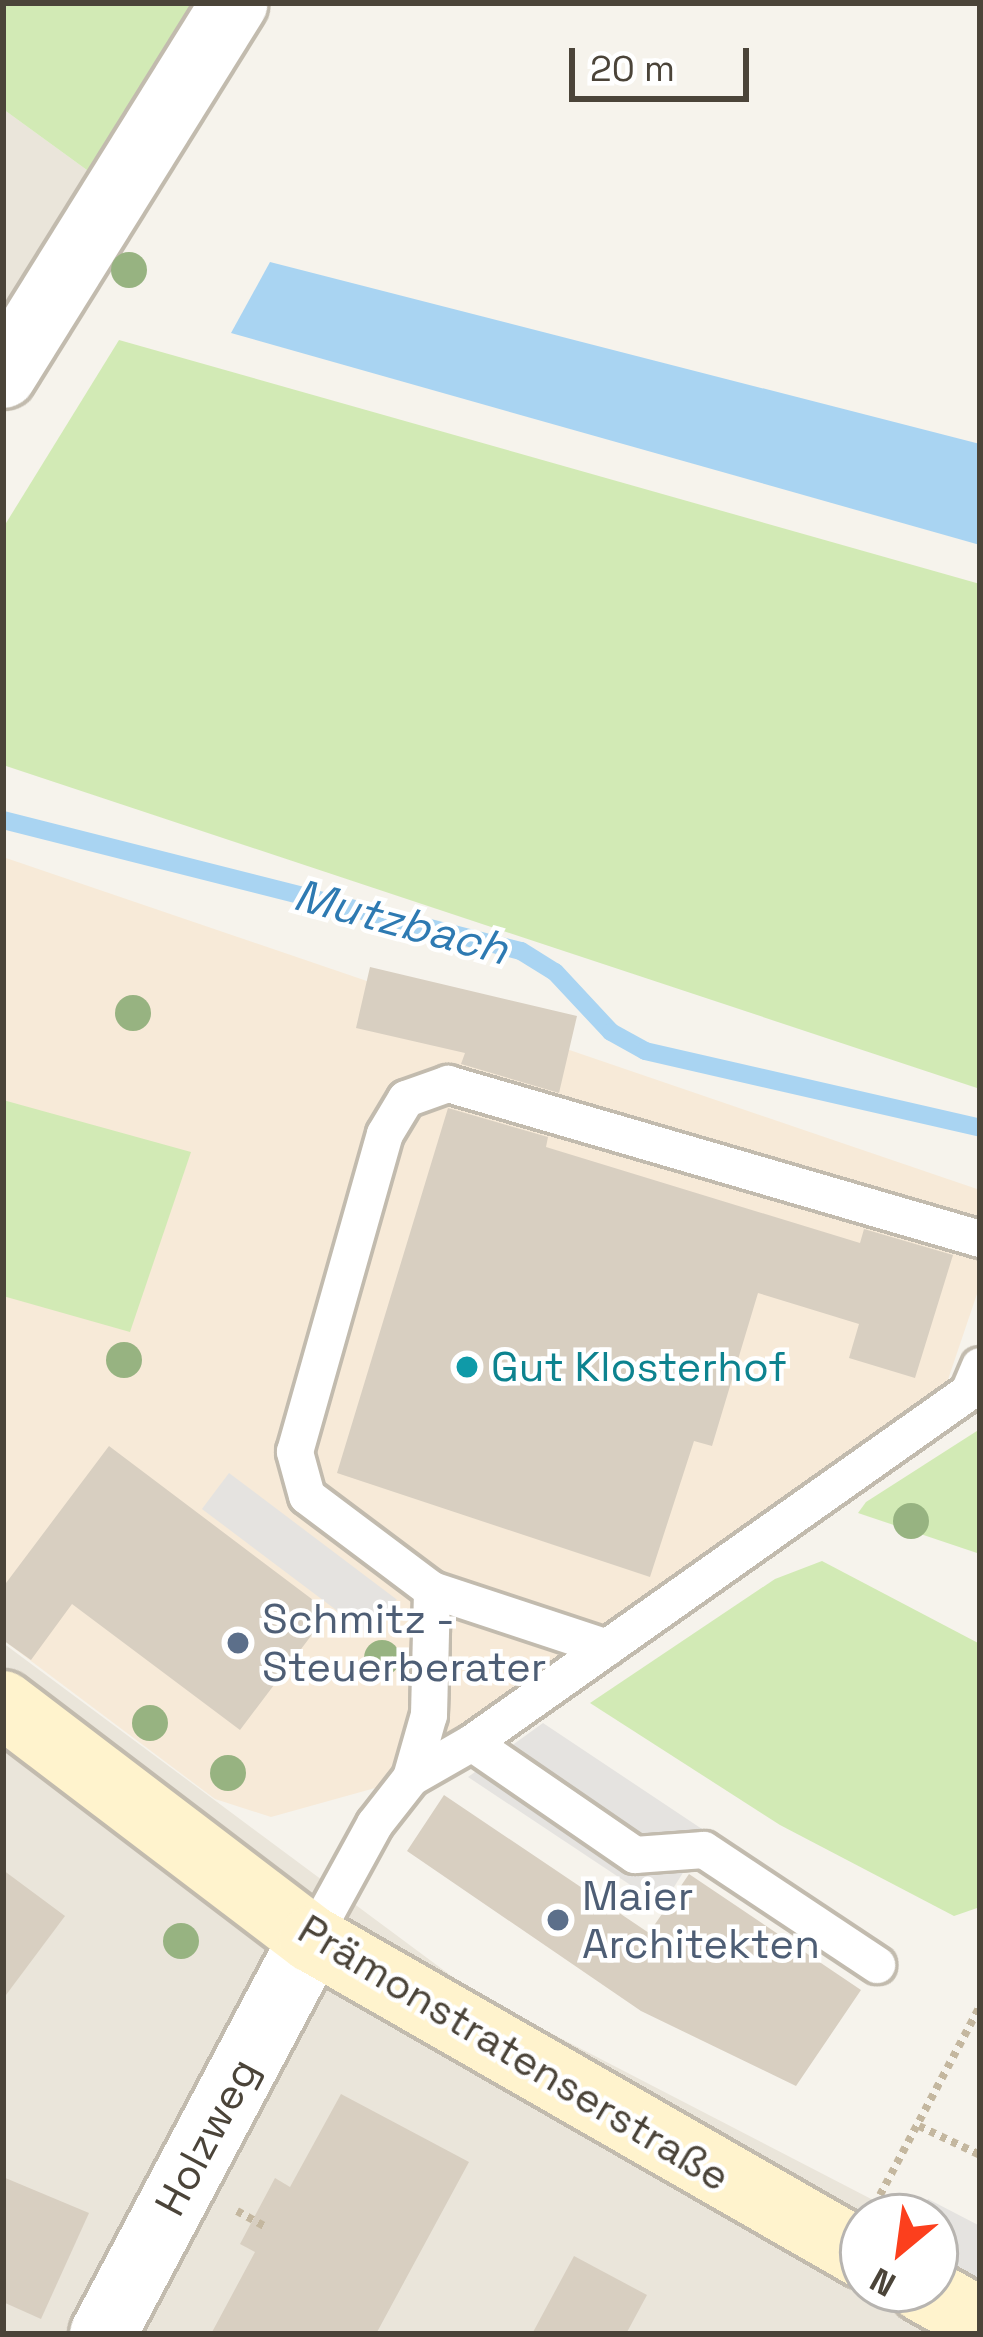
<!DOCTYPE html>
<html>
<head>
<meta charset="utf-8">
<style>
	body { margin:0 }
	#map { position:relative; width:983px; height:2337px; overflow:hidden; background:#f6f3ec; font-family:"Space Grotesk",sans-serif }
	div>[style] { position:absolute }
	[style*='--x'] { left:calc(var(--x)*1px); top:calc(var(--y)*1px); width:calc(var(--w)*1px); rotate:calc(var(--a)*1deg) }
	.residential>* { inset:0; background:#eae5da }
	.commercial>* { inset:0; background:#f7ead8 }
	.green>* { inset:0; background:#d2eab5 }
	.parking>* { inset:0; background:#e5e3e0; transform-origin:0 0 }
	.water>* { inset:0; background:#a9d4f2 }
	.stream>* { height:18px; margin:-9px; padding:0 9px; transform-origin:9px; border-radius:9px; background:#a9d4f2 }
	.building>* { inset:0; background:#d8cfc1 }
	.path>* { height:8px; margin-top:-4px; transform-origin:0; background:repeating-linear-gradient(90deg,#c4b79f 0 6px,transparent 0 12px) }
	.roads { filter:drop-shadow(3px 0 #c2bbae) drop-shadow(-3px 0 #c2bbae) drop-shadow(0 3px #c2bbae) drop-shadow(0 -3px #c2bbae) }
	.lane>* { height:36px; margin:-18px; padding:0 18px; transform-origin:18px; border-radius:18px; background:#fff }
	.street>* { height:66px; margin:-33px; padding:0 33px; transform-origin:33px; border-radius:33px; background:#fff }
	.secondary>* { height:66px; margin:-33px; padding:0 33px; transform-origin:33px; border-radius:33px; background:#fff3cd }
	.trees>* { width:36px; height:36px; margin:-18px; border-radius:50%; background:#97b381 }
	.dots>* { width:33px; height:33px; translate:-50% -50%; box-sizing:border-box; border:6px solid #fff; border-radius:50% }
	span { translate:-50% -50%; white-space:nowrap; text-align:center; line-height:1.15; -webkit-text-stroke:9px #fff; paint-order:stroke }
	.culture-label { font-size:42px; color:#0d838f }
	.left { translate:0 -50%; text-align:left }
	.service-label { font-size:42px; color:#4e5e75 }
	.street-label { font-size:42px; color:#4b4439 }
	.water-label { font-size:45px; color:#2e7ab2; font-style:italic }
	.frame { position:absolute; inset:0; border:6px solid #4b4439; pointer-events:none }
	.north { position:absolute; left:839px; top:2193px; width:120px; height:120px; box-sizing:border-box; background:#fff; border:3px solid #b7b4b0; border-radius:50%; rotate:209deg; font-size:33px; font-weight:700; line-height:48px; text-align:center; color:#4b4439 }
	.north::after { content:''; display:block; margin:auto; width:42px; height:54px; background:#fc3f1d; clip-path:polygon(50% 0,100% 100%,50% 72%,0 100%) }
	.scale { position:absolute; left:569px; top:48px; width:180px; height:54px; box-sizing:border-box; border:6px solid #4b4439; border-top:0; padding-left:15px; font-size:36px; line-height:42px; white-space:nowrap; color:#4b4439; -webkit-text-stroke:9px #fff; paint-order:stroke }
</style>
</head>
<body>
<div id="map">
	<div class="residential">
		<i style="clip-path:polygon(3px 109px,91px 173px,3px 324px)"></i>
		<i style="clip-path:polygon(3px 1643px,477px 1995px,906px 2217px,863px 2217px,863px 2289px,935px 2289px,935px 2232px,980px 2255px,980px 2334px,3px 2334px)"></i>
	</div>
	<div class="commercial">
		<i style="clip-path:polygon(3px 857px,980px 1190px,980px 1285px,936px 1415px,411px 1778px,271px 1817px,215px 1799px,3px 1640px)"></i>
	</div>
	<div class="green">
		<i style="clip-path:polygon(3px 3px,198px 3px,91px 173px,3px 109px)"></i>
		<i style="clip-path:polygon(119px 340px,980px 584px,980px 1089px,3px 765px,3px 528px)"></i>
		<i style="clip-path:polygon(3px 1100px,191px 1152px,130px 1332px,3px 1296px)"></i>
		<i style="clip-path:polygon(980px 1429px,980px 1554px,858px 1513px,866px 1502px)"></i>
		<i style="clip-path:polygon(822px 1561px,980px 1644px,980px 1907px,954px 1916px,780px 1825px,590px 1703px,775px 1579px)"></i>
	</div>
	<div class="parking">
		<i style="left:229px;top:1473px;width:210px;height:45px;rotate:37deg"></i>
		<i style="clip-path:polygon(543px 1723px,708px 1833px,662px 1906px,468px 1777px)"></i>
		<i style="clip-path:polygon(928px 2199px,980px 2226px,980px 2282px,935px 2258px,935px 2217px,918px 2217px)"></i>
	</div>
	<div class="water">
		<i style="clip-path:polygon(270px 262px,980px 444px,980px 545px,231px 333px)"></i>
	</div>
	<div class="stream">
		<i style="--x:3;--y:820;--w:534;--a:14.19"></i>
		<i style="--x:521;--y:951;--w:40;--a:32"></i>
		<i style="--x:555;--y:972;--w:82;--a:47"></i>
		<i style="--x:611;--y:1032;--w:39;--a:29"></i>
		<i style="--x:645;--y:1051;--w:344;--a:12.9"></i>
	</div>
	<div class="building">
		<i style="clip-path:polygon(370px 967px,577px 1016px,559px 1093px,461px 1064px,465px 1053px,356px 1028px)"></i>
		<i style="clip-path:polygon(448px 1108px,548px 1137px,546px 1147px,860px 1243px,864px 1229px,953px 1255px,915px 1378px,849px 1358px,859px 1324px,758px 1293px,712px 1446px,694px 1441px,650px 1577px,337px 1473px)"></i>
		<i style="clip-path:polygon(109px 1446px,329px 1612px,240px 1730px,72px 1604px,31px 1660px,3px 1640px,3px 1587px)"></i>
		<i style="clip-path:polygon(444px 1795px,649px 1933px,689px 1874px,861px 1990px,796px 2086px,641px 2011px,407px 1851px)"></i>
		<i style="clip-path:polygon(3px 1870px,65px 1916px,3px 1999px)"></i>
		<i style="clip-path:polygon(341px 2094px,469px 2162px,376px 2334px,211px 2334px,255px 2252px,240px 2244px,275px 2178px,290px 2187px)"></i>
		<i style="clip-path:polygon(3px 2177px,89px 2213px,41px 2319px,3px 2302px)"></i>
		<i style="clip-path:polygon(574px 2256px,647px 2295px,626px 2334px,532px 2334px)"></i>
	</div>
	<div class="path">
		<i style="--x:919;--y:2126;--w:68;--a:25.4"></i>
		<i style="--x:880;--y:2195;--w:214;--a:-62.1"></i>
		<i style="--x:237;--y:2211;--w:35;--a:29"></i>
	</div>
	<div class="roads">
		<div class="lane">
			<i style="--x:432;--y:1590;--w:184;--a:18.3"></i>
			<i style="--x:472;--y:1743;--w:198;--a:34.5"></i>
			<i style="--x:635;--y:1855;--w:69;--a:-4.1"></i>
			<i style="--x:704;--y:1850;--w:208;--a:33.6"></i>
			<i style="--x:411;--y:1778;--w:70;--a:-29.8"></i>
			<i style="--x:472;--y:1743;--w:608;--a:-35.23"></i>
			<i style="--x:969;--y:1392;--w:28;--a:-67"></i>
			<i style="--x:312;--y:1939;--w:131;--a:-61.3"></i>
			<i style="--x:375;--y:1824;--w:58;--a:-52"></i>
			<i style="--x:411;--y:1778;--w:66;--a:-74.1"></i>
			<i style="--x:429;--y:1715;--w:125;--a:-88.6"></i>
			<i style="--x:432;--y:1590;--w:156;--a:-143.1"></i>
			<i style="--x:307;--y:1496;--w:46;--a:-105.3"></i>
			<i style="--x:295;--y:1452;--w:330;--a:-74.2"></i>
			<i style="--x:385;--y:1134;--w:41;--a:-59"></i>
			<i style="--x:406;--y:1099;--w:45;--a:-19.7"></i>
			<i style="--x:448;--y:1084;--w:554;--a:16.24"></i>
		</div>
		<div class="street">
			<i style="--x:3;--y:375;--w:438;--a:-58.1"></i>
			<i style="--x:103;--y:2334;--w:447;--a:-62.1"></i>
		</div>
		<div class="secondary">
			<i style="--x:3;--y:1704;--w:388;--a:37.3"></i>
			<i style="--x:312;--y:1939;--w:635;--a:29.83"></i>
			<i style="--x:923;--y:2289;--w:65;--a:29.3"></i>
		</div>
	</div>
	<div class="trees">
		<i style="left:129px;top:270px"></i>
		<i style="left:133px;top:1013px"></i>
		<i style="left:124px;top:1360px"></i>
		<i style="left:911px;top:1521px"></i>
		<i style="left:382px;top:1658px"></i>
		<i style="left:150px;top:1723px"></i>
		<i style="left:228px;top:1773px"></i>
		<i style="left:181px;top:1941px"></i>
	</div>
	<div class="dots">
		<i style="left:467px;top:1367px;background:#0f9aa8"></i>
		<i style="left:238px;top:1643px;background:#5c6f8a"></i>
		<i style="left:558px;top:1920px;background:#5c6f8a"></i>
	</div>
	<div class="culture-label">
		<span class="left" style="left:491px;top:1367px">Gut Klosterhof</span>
	</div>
	<div class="service-label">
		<span class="left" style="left:262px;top:1643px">Schmitz -<br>Steuerberater</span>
		<span class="left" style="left:582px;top:1920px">Maier<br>Architekten</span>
	</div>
	<div class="street-label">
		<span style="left:514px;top:2053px;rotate:31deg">Prämonstratenserstraße</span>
		<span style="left:207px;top:2137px;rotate:-62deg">Holzweg</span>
	</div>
	<div class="water-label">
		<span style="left:401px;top:922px;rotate:15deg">Mutzbach</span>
	</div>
	<div class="frame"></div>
	<div class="north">N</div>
	<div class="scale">20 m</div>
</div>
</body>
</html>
